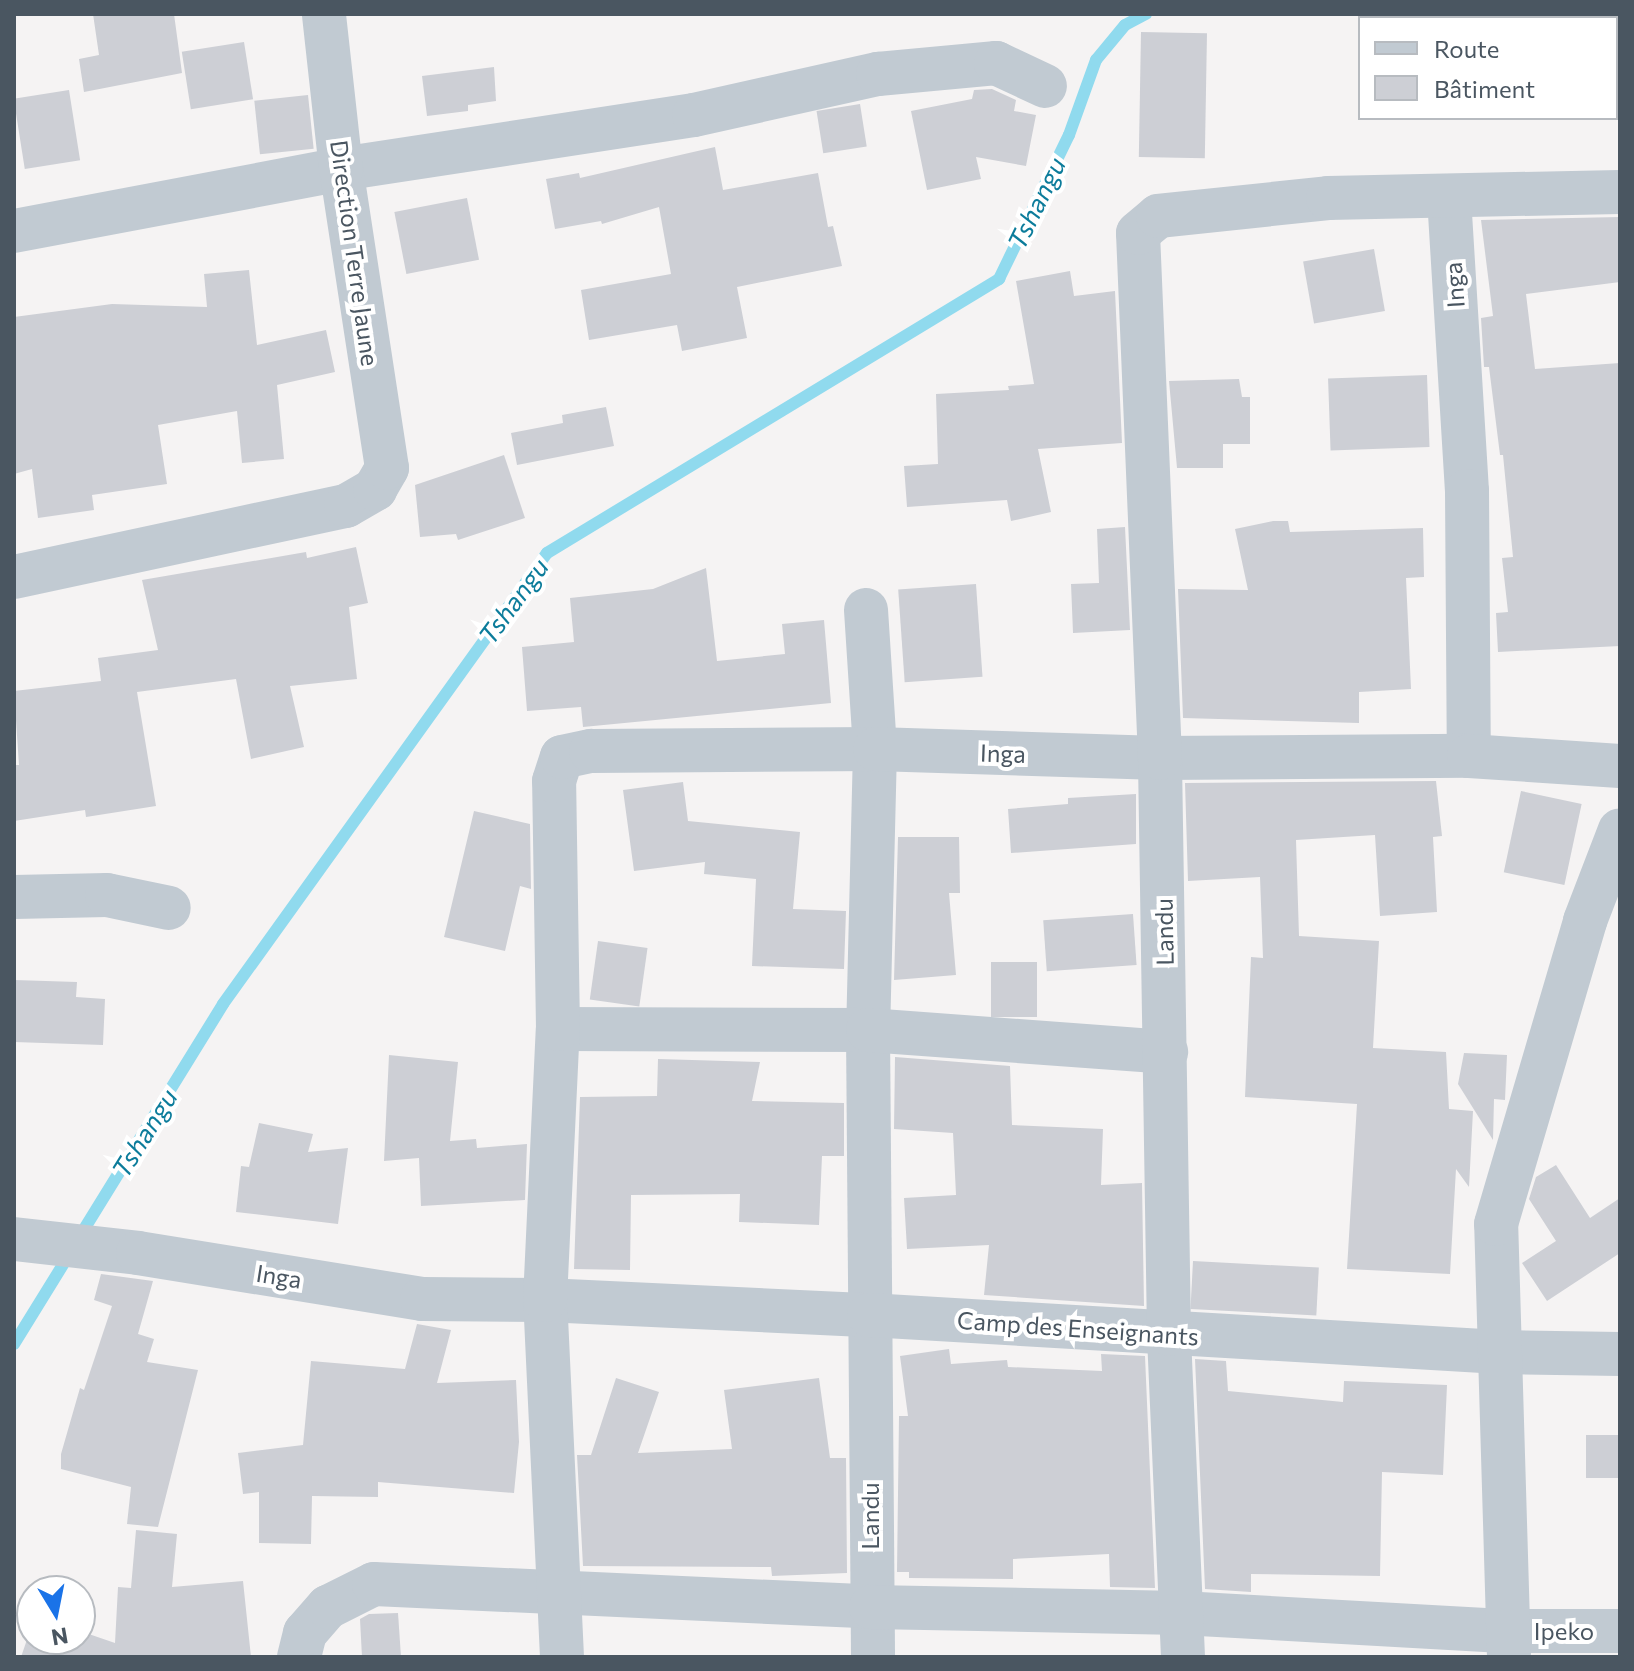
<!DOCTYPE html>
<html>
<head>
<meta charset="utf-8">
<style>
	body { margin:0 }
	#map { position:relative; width:1634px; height:1671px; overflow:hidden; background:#f5f3f3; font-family:Commissioner,sans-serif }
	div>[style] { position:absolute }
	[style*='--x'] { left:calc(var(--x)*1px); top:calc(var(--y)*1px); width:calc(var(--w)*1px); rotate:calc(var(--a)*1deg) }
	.stream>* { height:12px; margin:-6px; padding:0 6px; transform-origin:6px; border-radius:6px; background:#90daee }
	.building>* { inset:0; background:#cdcfd5; transform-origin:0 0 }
	.minor>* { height:44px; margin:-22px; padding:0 22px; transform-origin:22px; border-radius:22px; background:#c1cad2 }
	span { translate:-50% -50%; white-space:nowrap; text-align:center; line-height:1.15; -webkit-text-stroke:8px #fff; paint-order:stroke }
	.street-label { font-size:24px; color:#4a5661 }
	.water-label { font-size:26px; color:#0c7c9b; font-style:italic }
	.frame { position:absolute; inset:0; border:16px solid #4a5661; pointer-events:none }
	.legend { position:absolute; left:1358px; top:16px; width:260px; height:104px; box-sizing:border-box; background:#fff; border:2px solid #b7bbc0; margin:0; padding:10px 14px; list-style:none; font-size:24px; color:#4a5661 }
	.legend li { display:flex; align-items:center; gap:16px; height:40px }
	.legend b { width:40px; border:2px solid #b7bbc0 }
	.north { position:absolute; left:16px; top:1575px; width:80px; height:80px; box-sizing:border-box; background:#fff; border:2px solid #b7bbc0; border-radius:50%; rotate:170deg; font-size:22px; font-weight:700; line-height:32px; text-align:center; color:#4a5661 }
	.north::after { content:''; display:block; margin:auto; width:28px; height:36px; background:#1a73e8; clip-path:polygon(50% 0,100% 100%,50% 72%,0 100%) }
</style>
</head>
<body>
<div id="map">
	<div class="stream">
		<i style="--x:78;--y:1239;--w:276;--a:-58.3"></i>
		<i style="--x:223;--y:1004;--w:555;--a:-54.31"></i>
		<i style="--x:547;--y:553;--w:529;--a:-31.22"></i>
		<i style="--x:999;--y:279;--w:160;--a:-64.1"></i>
		<i style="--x:1069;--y:135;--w:80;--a:-70.2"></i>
		<i style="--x:1096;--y:60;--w:45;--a:-50.4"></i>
		<i style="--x:1125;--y:25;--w:24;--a:-28"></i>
		<i style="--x:14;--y:1344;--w:105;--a:-58.3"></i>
	</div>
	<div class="building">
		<i style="clip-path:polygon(93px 14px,174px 14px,182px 73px,84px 92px,79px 59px,99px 55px)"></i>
		<i style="left:1141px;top:32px;width:66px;height:125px;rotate:1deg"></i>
		<i style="left:244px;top:42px;width:58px;height:63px;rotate:81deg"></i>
		<i style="clip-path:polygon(494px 67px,496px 101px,468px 105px,468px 111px,427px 116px,422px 76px)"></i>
		<i style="clip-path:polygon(992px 89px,1016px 100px,1014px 111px,1036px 115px,1026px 166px,976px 157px,981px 179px,927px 190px,911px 111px,972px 99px,974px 90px)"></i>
		<i style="left:69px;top:90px;width:71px;height:56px;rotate:81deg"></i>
		<i style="left:308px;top:95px;width:54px;height:54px;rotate:84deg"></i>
		<i style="left:860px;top:104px;width:43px;height:44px;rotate:81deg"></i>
		<i style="clip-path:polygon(715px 147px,723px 190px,818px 173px,828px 227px,833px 226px,842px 266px,737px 287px,747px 338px,682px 351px,677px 325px,589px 340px,581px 290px,671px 274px,659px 207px,602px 224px,601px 221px,555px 229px,546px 179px,579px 173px,580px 178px)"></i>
		<i style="left:467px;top:198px;width:63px;height:74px;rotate:79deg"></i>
		<i style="clip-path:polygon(1620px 217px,1620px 282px,1526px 294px,1535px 369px,1620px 363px,1620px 646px,1498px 652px,1496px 613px,1508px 612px,1502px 558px,1513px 557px,1503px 455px,1500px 455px,1489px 367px,1484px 367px,1481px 318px,1493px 316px,1481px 220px)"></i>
		<i style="left:1374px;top:249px;width:63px;height:72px;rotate:80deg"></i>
		<i style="clip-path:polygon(249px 270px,257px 345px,326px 330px,335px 372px,277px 385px,284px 459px,242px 463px,237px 411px,158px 425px,167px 484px,92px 495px,94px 510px,38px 518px,32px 469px,14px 474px,14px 317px,112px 304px,207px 307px,204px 274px)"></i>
		<i style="clip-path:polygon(1070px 271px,1074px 296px,1115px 291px,1122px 443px,1038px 449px,1051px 512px,1011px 521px,1007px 500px,907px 507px,904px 466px,938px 464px,936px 394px,1009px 390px,1008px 386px,1034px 384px,1016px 281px)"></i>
		<i style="left:1427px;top:375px;width:72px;height:99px;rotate:88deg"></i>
		<i style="clip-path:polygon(1239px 379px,1242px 397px,1250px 397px,1250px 444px,1223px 444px,1223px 468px,1177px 468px,1169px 381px)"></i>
		<i style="clip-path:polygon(606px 407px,614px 446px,517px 465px,511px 433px,563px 423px,562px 415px)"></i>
		<i style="clip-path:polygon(504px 455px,525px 518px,458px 540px,456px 534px,420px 537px,415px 485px)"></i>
		<i style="clip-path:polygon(1273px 521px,1288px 521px,1290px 532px,1423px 528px,1424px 577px,1406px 578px,1411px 689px,1359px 692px,1359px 723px,1183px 718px,1178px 589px,1248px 590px,1235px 529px)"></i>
		<i style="clip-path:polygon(1125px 527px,1130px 630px,1073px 633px,1071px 584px,1099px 583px,1097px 529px)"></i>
		<i style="clip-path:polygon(356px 547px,368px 603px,349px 607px,357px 679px,290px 686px,304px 747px,251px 759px,236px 679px,137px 692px,156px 806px,86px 817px,85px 810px,14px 821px,14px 765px,19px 765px,14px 691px,101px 681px,98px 658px,158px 650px,142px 580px,306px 552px,307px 558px)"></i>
		<i style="clip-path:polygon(706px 568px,717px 661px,785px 654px,782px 624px,824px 620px,831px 703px,583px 727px,581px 707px,527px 711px,522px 647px,574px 642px,570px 598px,653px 589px)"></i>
		<i style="left:976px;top:584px;width:93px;height:78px;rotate:86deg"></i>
		<i style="clip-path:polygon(1436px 781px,1442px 836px,1433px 837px,1437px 912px,1380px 916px,1375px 835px,1296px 840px,1299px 936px,1379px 941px,1373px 1048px,1446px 1052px,1449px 1109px,1473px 1111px,1469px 1187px,1456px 1169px,1450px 1274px,1347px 1269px,1357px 1104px,1245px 1097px,1251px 957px,1263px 958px,1260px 877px,1188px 881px,1185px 783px)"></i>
		<i style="clip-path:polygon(683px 782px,688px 821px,800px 832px,793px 909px,846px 911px,844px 969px,752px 966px,756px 879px,704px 874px,705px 862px,634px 871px,623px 790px)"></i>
		<i style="left:1521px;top:791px;width:62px;height:83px;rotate:12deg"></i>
		<i style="clip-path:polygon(1136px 794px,1136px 844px,1011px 853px,1008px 809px,1068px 804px,1068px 798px)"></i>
		<i style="clip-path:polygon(474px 811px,530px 824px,531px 889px,520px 886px,505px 951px,444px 937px)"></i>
		<i style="clip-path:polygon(898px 837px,959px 837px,960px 893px,949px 893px,956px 975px,894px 980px)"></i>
		<i style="left:1133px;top:914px;width:51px;height:90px;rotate:86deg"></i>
		<i style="left:598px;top:941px;width:50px;height:59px;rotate:8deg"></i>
		<i style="left:1037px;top:962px;width:55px;height:46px;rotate:90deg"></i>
		<i style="clip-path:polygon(14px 980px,77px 982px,76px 997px,105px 999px,103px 1045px,14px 1042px)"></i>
		<i style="clip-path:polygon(1464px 1053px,1507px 1055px,1505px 1100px,1494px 1099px,1493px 1140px,1458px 1084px)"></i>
		<i style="clip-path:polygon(389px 1055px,458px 1062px,450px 1141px,476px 1139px,477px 1148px,527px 1144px,525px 1200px,421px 1206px,419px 1158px,384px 1161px)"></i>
		<i style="clip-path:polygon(895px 1057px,1010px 1066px,1012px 1125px,1103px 1129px,1101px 1185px,1142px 1183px,1144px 1306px,984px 1295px,989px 1245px,907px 1249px,904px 1198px,956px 1195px,953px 1133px,894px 1129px)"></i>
		<i style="clip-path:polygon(658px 1059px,760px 1062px,752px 1101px,844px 1103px,844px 1156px,822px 1156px,819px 1225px,739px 1222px,740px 1194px,631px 1195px,630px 1270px,574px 1269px,580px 1097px,657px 1096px)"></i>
		<i style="clip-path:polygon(259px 1123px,313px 1134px,308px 1152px,348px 1148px,338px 1224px,236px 1212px,241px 1166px,249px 1167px)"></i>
		<i style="clip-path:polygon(1556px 1165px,1590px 1218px,1620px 1198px,1620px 1253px,1547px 1301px,1522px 1263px,1556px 1241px,1529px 1199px,1536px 1177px)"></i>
		<i style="left:1193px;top:1261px;width:126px;height:48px;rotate:3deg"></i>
		<i style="clip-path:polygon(101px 1274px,153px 1281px,138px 1334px,154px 1339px,147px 1362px,198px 1370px,158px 1527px,127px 1524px,131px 1487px,61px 1469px,61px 1454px,80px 1388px,84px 1390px,112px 1306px,94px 1300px)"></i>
		<i style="clip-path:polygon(417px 1324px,451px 1330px,437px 1383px,516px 1380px,519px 1442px,514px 1493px,378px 1482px,378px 1497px,312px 1496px,311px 1544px,259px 1543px,259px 1492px,243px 1494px,238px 1453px,303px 1445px,311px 1361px,405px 1369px)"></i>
		<i style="clip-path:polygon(949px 1349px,951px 1364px,1007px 1360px,1008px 1367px,1102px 1371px,1101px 1354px,1145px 1356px,1155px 1588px,1110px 1587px,1109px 1554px,1013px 1559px,1013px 1579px,909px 1578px,909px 1572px,897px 1572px,899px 1416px,908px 1416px,900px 1356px)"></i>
		<i style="clip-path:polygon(1195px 1359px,1226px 1361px,1228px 1391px,1343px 1402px,1344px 1381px,1447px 1385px,1443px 1475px,1382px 1472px,1380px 1576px,1251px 1574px,1251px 1592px,1205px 1589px)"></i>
		<i style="clip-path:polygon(616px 1378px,659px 1392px,638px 1453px,732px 1449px,724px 1390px,819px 1378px,830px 1458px,846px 1458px,847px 1573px,772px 1576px,771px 1567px,583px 1566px,577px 1455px,591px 1455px)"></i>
		<i style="left:1586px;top:1435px;width:34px;height:43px"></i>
		<i style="clip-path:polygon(136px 1530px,177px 1534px,172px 1587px,243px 1581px,251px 1657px,21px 1657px,32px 1625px,32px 1639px,80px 1639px,80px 1631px,115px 1643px,118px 1587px,131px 1588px)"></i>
		<i style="clip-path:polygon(398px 1613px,401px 1657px,362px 1657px,360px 1619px,369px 1614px)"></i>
	</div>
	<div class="minor">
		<i style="--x:1449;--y:197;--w:295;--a:86.5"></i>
		<i style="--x:1467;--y:491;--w:265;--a:89.6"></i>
		<i style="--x:14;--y:231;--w:333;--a:-10.7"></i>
		<i style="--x:341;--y:169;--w:357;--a:-8.7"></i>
		<i style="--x:694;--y:115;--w:189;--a:-12.6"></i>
		<i style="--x:878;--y:74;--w:119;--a:-5.3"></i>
		<i style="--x:996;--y:63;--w:54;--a:25.1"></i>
		<i style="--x:14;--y:577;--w:340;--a:-12.1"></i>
		<i style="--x:346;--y:506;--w:34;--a:-30"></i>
		<i style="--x:375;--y:489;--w:24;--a:-60"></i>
		<i style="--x:387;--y:468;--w:303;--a:-98.7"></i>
		<i style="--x:341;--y:169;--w:156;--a:-96.3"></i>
		<i style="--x:866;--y:610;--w:139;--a:86.3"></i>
		<i style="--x:875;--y:749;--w:281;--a:91.4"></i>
		<i style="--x:868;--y:1030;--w:627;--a:89.54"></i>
		<i style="--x:14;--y:897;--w:93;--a:-1.2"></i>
		<i style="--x:107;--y:895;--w:63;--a:11.8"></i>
		<i style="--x:558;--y:1029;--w:310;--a:0.2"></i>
		<i style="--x:868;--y:1030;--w:299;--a:4.2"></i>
		<i style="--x:14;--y:1239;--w:125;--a:6.4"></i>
		<i style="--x:138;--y:1253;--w:288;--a:9.2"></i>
		<i style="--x:422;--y:1299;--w:123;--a:0.5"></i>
		<i style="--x:545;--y:1300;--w:324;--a:2.7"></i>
		<i style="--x:869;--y:1315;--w:632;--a:3.36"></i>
		<i style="--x:1500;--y:1352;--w:120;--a:1"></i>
		<i style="--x:299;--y:1657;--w:25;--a:-76"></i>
		<i style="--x:305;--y:1633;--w:35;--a:-49"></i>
		<i style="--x:328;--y:1607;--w:51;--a:-26.6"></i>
		<i style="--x:374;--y:1584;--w:498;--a:2.6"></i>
		<i style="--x:871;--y:1607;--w:310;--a:1.1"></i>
		<i style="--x:1181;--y:1613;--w:327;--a:3.2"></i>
		<i style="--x:1508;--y:1631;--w:112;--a:0"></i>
		<i style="--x:562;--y:1657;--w:357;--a:-92.7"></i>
		<i style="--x:545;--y:1300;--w:271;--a:-87.3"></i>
		<i style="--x:558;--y:1029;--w:248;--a:-90.9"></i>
		<i style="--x:554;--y:781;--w:25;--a:-72"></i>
		<i style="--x:562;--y:757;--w:30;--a:-12"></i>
		<i style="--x:591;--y:751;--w:284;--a:-0.4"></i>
		<i style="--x:875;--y:749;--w:285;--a:1.8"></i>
		<i style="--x:1160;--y:758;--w:309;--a:-0.4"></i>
		<i style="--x:1469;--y:756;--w:151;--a:3.8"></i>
		<i style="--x:1183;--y:1657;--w:323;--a:-92.5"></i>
		<i style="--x:1169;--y:1334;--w:576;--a:-90.9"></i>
		<i style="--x:1160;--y:758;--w:525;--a:-92.4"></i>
		<i style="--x:1138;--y:233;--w:26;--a:-40"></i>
		<i style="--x:1158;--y:216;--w:171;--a:-6"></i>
		<i style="--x:1328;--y:198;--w:292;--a:-1.2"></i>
		<i style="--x:1509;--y:1657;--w:433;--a:-91.7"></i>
		<i style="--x:1496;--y:1224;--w:316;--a:-73.6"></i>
		<i style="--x:1585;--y:921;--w:97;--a:-69"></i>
	</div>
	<div class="street-label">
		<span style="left:355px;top:253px;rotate:82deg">Direction Terre Jaune</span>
		<span style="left:1454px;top:285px;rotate:-94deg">Inga</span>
		<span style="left:1003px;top:753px;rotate:2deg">Inga</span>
		<span style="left:1164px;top:932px;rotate:-91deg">Landu</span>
		<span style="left:279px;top:1276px;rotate:9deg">Inga</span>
		<span style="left:1078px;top:1328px;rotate:4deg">Camp des Enseignants</span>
		<span style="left:870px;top:1516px;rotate:-90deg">Landu</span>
		<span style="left:1564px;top:1631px">Ipeko</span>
	</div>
	<div class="water-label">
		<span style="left:1036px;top:203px;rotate:-64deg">Tshangu</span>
		<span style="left:513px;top:601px;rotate:-54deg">Tshangu</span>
		<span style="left:144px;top:1133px;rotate:-58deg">Tshangu</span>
	</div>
	<div class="frame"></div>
	<ul class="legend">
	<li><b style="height:10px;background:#c1cad2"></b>Route</li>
	<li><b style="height:22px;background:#cdcfd5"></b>Bâtiment</li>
	</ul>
	<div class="north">N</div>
</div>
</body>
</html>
